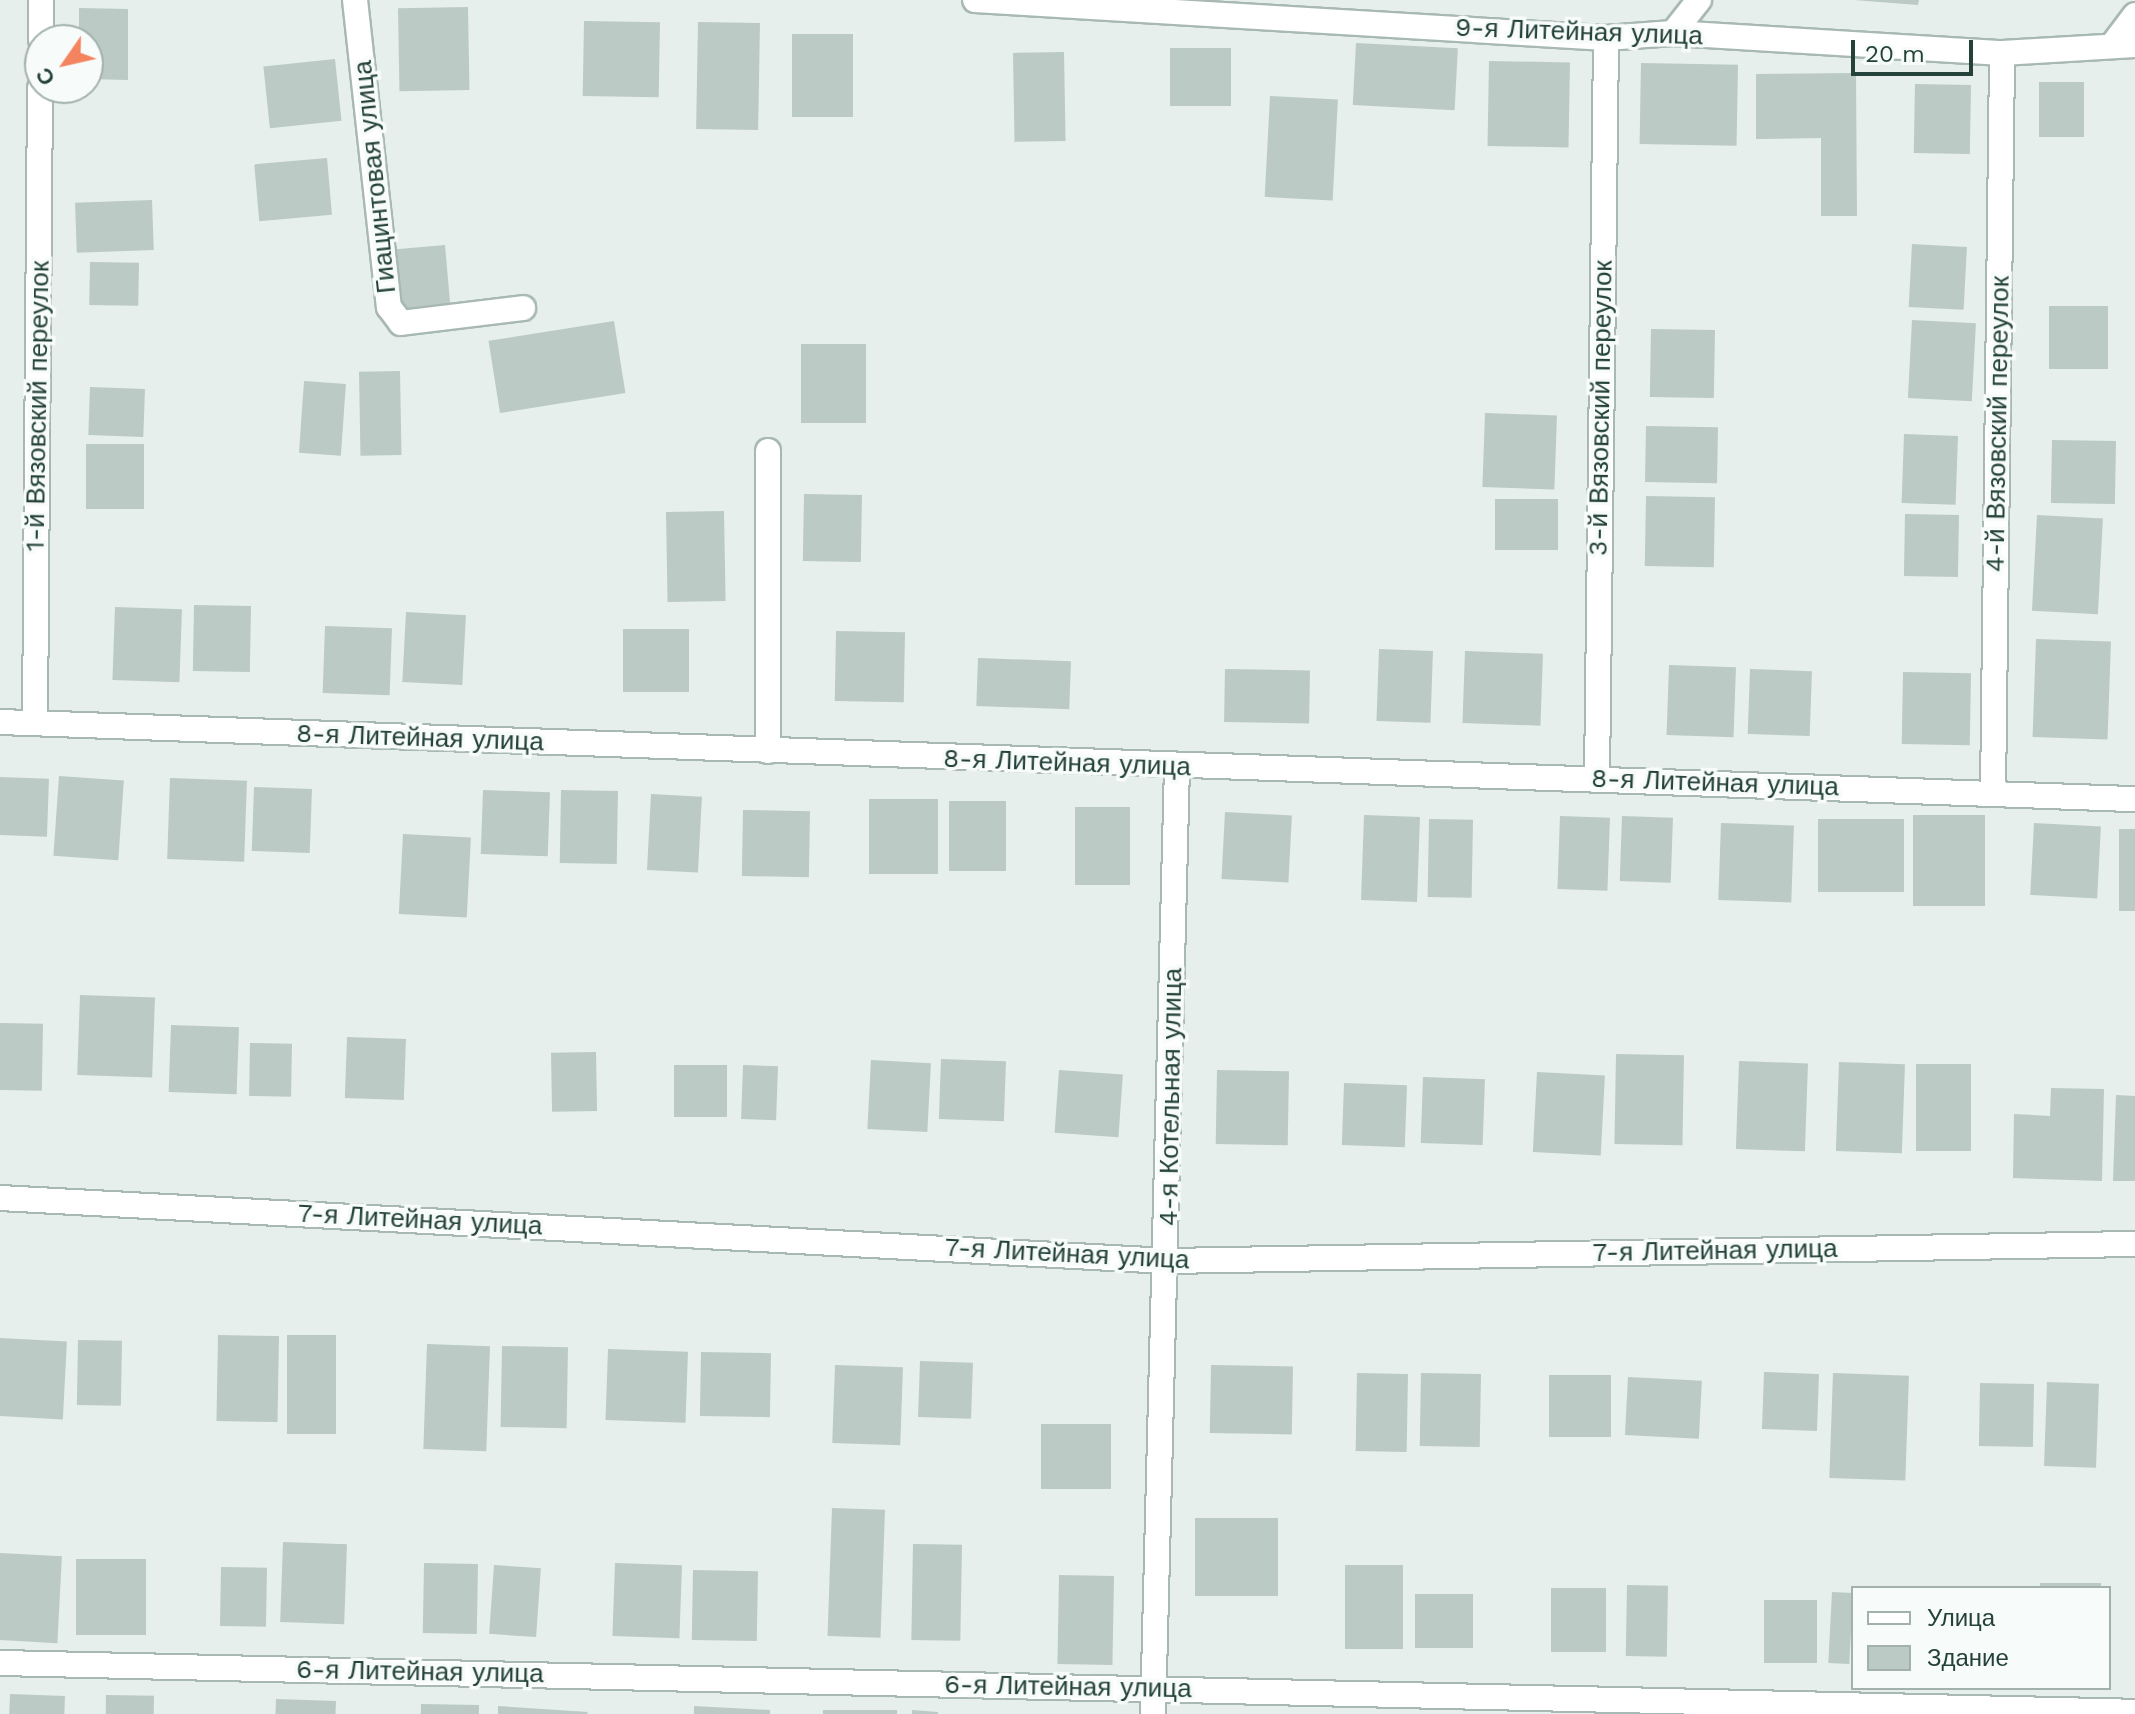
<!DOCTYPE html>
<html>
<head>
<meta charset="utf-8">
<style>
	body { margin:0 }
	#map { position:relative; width:2135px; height:1714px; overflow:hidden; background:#e6efeb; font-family:"Work Sans",sans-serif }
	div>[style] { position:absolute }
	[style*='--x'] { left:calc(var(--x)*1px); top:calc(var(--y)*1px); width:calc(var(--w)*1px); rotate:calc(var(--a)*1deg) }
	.building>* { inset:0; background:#bbcac4; transform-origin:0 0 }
	.roads { filter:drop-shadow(2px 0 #a8b8b2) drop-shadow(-2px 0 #a8b8b2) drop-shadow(0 2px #a8b8b2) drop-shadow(0 -2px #a8b8b2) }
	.minor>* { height:24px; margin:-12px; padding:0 12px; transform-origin:12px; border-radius:12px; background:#fff }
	span { translate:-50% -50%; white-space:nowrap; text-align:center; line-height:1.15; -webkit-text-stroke:7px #f7fbf9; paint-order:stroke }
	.street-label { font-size:26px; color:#24423a }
	.legend { position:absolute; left:1851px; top:1586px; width:260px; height:104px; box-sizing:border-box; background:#f7fbf9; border:2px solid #a3b1ad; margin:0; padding:10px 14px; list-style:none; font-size:24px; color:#24423a }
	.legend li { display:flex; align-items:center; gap:16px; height:40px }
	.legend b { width:40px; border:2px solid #a3b1ad }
	.north { position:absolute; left:24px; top:24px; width:80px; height:80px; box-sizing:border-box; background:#f7fbf9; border:2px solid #a3b1ad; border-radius:50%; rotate:236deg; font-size:22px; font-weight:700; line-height:32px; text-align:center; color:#24423a }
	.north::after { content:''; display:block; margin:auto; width:28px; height:36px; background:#f4845f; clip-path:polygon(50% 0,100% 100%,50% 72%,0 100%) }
	.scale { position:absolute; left:1851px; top:40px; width:122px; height:36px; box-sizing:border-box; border:4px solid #24423a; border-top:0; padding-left:10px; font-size:24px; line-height:28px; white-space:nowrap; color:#24423a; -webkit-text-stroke:6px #f7fbf9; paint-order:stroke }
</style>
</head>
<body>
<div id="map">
	<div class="building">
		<i style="clip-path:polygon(1854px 0,1919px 0,1918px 5px)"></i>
		<i style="left:468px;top:7px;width:83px;height:70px;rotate:89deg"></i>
		<i style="clip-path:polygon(79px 8px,128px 9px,128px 80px,88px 79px,88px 40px,79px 40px)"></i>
		<i style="left:584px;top:21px;width:76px;height:75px;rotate:1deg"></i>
		<i style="left:698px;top:22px;width:62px;height:107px;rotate:1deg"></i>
		<i style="left:792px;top:34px;width:61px;height:83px"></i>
		<i style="left:1356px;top:43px;width:102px;height:62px;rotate:3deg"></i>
		<i style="left:1170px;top:48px;width:61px;height:58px"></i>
		<i style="left:1064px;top:52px;width:89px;height:51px;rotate:89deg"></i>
		<i style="left:335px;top:59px;width:62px;height:72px;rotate:84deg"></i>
		<i style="left:1489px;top:61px;width:81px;height:85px;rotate:1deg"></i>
		<i style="left:1641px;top:63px;width:97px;height:81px;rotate:1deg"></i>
		<i style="clip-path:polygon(1856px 73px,1857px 216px,1821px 216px,1821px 138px,1756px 139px,1756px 74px)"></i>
		<i style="left:2039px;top:82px;width:45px;height:55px"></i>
		<i style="left:1915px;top:84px;width:56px;height:69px;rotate:1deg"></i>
		<i style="left:1270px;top:96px;width:68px;height:101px;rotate:3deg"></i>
		<i style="left:327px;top:158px;width:57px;height:73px;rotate:85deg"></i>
		<i style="left:152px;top:200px;width:50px;height:77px;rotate:88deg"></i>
		<i style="left:1912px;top:244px;width:55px;height:63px;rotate:3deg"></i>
		<i style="left:445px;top:245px;width:62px;height:49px;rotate:85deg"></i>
		<i style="left:90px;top:262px;width:49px;height:43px;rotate:1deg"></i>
		<i style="left:2049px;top:306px;width:59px;height:63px"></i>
		<i style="left:1912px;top:320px;width:64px;height:78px;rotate:3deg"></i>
		<i style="left:614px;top:321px;width:73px;height:127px;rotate:81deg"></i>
		<i style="left:1651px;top:329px;width:64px;height:68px;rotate:1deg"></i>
		<i style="left:801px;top:344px;width:65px;height:79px"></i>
		<i style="left:400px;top:371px;width:84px;height:41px;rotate:89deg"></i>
		<i style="left:304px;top:381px;width:42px;height:72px;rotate:4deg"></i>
		<i style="left:90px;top:387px;width:55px;height:48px;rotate:2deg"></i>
		<i style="left:1485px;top:413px;width:72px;height:74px;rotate:2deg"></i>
		<i style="left:1646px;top:426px;width:72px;height:56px;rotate:1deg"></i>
		<i style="left:1904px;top:434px;width:54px;height:69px;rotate:2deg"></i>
		<i style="left:2052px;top:440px;width:64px;height:63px;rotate:1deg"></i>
		<i style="left:86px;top:444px;width:58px;height:65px"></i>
		<i style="left:804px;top:494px;width:58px;height:67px;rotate:1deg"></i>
		<i style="left:1646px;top:496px;width:69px;height:70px;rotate:1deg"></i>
		<i style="left:1495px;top:499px;width:63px;height:51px"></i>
		<i style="left:724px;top:511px;width:90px;height:58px;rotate:89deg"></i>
		<i style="left:1905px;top:514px;width:54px;height:62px;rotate:1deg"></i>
		<i style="left:2037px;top:515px;width:66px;height:96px;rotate:3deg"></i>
		<i style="left:194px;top:605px;width:57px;height:66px;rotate:1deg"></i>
		<i style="left:115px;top:607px;width:67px;height:73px;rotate:2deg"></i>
		<i style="left:406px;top:612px;width:60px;height:70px;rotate:3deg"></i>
		<i style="left:325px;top:626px;width:67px;height:67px;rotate:2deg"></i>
		<i style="left:623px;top:629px;width:66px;height:63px"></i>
		<i style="left:836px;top:631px;width:69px;height:70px;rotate:1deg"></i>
		<i style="left:2036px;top:639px;width:75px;height:98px;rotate:2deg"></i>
		<i style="left:1379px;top:649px;width:54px;height:72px;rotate:2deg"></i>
		<i style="left:1465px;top:651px;width:78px;height:72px;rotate:2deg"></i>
		<i style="left:978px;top:658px;width:93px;height:48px;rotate:2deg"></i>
		<i style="left:1669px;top:665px;width:67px;height:70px;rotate:2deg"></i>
		<i style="left:1225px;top:669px;width:85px;height:53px;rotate:1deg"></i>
		<i style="left:1750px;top:669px;width:62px;height:65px;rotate:2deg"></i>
		<i style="left:1903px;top:672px;width:68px;height:72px;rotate:1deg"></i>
		<i style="left:59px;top:776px;width:65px;height:80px;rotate:4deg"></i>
		<i style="left:0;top:777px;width:49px;height:58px;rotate:2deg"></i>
		<i style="left:170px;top:778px;width:77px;height:81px;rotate:2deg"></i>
		<i style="left:254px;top:787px;width:58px;height:64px;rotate:2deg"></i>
		<i style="left:483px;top:790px;width:67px;height:64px;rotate:2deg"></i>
		<i style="left:561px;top:790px;width:57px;height:73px;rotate:1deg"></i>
		<i style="left:651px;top:794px;width:51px;height:76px;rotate:3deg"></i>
		<i style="left:869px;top:799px;width:69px;height:75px"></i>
		<i style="left:949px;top:801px;width:57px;height:70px"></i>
		<i style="left:1075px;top:807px;width:55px;height:78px"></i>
		<i style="left:743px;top:810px;width:67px;height:66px;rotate:1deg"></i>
		<i style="left:1225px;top:812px;width:67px;height:67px;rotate:3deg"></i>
		<i style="left:1364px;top:815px;width:56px;height:85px;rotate:2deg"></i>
		<i style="left:1985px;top:815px;width:91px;height:72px;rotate:90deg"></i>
		<i style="left:1560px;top:816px;width:50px;height:73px;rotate:2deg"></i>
		<i style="left:1622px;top:816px;width:51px;height:65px;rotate:2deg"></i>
		<i style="left:1429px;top:819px;width:44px;height:78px;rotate:1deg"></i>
		<i style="left:1818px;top:819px;width:86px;height:73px"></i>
		<i style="left:1721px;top:823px;width:73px;height:77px;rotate:2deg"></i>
		<i style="left:2034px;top:823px;width:67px;height:72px;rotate:3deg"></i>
		<i style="left:2119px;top:829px;width:16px;height:82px"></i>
		<i style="left:403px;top:834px;width:68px;height:80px;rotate:3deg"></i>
		<i style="left:80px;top:995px;width:75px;height:80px;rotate:2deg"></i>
		<i style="left:0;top:1023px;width:43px;height:67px;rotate:1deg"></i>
		<i style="left:171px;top:1025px;width:68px;height:67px;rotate:2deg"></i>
		<i style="left:347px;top:1037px;width:59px;height:61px;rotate:2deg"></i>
		<i style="left:250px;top:1043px;width:42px;height:53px;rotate:1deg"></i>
		<i style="left:596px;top:1052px;width:59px;height:45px;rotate:89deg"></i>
		<i style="left:1616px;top:1054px;width:68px;height:90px;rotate:1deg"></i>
		<i style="left:941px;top:1059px;width:65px;height:60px;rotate:2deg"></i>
		<i style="left:871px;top:1060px;width:60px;height:69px;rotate:3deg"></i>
		<i style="left:1739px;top:1061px;width:69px;height:88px;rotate:2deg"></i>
		<i style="left:1839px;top:1062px;width:66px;height:89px;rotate:2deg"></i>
		<i style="left:1916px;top:1064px;width:55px;height:87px"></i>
		<i style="left:674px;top:1065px;width:53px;height:52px"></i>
		<i style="left:743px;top:1065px;width:35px;height:54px;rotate:2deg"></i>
		<i style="left:1059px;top:1070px;width:64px;height:63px;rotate:4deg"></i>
		<i style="left:1217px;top:1070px;width:72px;height:74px;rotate:1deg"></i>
		<i style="left:1537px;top:1072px;width:68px;height:80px;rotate:3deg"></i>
		<i style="left:1423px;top:1077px;width:62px;height:66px;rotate:2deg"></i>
		<i style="left:1344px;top:1083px;width:63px;height:62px;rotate:2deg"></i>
		<i style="clip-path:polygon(2051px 1088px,2104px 1089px,2102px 1181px,2013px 1178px,2014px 1114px,2050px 1116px)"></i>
		<i style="clip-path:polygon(2116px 1095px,2135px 1096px,2135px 1181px,2113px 1181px)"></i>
		<i style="left:218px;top:1335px;width:61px;height:86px;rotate:1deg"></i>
		<i style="left:287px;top:1335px;width:49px;height:99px"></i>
		<i style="left:0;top:1338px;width:67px;height:78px;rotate:3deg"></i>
		<i style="left:78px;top:1340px;width:44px;height:65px;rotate:1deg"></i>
		<i style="left:427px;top:1344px;width:63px;height:105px;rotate:2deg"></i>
		<i style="left:502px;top:1346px;width:66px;height:81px;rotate:1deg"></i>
		<i style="left:608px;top:1349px;width:80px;height:71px;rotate:2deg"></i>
		<i style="left:701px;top:1352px;width:70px;height:64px;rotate:1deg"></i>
		<i style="left:920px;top:1361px;width:53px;height:56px;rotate:2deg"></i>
		<i style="left:835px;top:1365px;width:68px;height:78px;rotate:2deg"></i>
		<i style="left:1211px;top:1365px;width:82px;height:68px;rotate:1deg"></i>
		<i style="left:1764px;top:1372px;width:55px;height:57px;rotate:2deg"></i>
		<i style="left:1357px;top:1373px;width:51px;height:78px;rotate:1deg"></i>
		<i style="left:1421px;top:1373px;width:60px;height:73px;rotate:1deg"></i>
		<i style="left:1833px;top:1373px;width:76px;height:105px;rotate:2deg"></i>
		<i style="left:1549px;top:1375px;width:62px;height:62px"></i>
		<i style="left:1628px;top:1377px;width:74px;height:58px;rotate:3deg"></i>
		<i style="left:2047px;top:1382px;width:52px;height:84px;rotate:2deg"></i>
		<i style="left:1980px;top:1383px;width:54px;height:63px;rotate:1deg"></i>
		<i style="left:1041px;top:1424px;width:70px;height:65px"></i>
		<i style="left:832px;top:1508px;width:53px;height:128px;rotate:2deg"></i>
		<i style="left:1195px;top:1518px;width:83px;height:78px"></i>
		<i style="left:283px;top:1542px;width:64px;height:80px;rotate:2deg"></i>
		<i style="left:913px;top:1544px;width:49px;height:96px;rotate:1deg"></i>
		<i style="left:0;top:1553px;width:62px;height:87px;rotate:3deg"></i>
		<i style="left:76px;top:1559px;width:70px;height:76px"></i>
		<i style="left:424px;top:1563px;width:54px;height:70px;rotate:1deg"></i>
		<i style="left:615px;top:1563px;width:67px;height:73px;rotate:2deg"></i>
		<i style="left:494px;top:1565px;width:47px;height:69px;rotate:4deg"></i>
		<i style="left:1345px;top:1565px;width:58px;height:84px"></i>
		<i style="left:221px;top:1567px;width:46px;height:59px;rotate:1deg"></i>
		<i style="left:693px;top:1570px;width:65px;height:70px;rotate:1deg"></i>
		<i style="left:1059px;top:1575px;width:55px;height:89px;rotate:1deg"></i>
		<i style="left:2040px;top:1583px;width:61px;height:5px"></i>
		<i style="left:1627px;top:1585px;width:41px;height:71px;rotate:1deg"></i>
		<i style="left:1551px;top:1588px;width:55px;height:64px"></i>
		<i style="left:1832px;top:1592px;width:21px;height:71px;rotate:3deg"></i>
		<i style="left:1415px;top:1594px;width:58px;height:54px"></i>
		<i style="left:1764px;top:1600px;width:53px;height:63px"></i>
		<i style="left:10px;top:1694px;width:55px;height:20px;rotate:2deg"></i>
		<i style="left:106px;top:1695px;width:48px;height:19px;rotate:1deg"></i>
		<i style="left:276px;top:1699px;width:60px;height:15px;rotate:2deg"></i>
		<i style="left:421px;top:1704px;width:58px;height:10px;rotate:1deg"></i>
		<i style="clip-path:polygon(498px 1706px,588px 1712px,587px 1714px,498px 1714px)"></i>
		<i style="clip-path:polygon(694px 1706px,770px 1710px,770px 1714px,694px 1714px)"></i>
		<i style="left:823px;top:1710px;width:74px;height:4px"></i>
		<i style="clip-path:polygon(912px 1710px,938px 1712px,938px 1714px,912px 1714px)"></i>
	</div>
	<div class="roads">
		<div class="minor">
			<i style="--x:355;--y:0;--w:309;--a:83.7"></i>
			<i style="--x:389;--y:307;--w:20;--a:53"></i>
			<i style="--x:401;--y:323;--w:123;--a:-7"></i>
			<i style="--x:975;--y:0;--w:632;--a:3.45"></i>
			<i style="--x:1606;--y:38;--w:67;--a:-4.3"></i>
			<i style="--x:1673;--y:33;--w:330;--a:3.5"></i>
			<i style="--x:2002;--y:53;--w:133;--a:-3.4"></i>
			<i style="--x:1673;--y:33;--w:42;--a:-51.8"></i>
			<i style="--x:41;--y:40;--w:40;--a:-90"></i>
			<i style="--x:2114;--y:43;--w:35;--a:-53"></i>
			<i style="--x:0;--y:722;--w:2136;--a:2.07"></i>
			<i style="--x:35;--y:723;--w:635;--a:-89.55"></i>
			<i style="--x:768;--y:751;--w:300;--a:-90"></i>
			<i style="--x:1597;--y:778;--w:740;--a:-89.3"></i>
			<i style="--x:1993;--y:794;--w:741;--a:-89.3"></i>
			<i style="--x:0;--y:1198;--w:1170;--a:3.09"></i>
			<i style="--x:1168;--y:1261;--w:967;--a:-1.01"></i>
			<i style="--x:0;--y:1663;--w:2136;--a:1.31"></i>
			<i style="--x:1153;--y:1714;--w:947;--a:-88.55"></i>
		</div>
	</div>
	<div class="street-label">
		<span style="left:1579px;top:32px;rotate:2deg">9-я Литейная улица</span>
		<span style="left:375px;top:177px;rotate:-96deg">Гиацинтовая улица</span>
		<span style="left:38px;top:406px;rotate:-89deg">1-й Вязовский переулок</span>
		<span style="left:1601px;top:408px;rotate:-89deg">3-й Вязовский переулок</span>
		<span style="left:1998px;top:424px;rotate:-89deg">4-й Вязовский переулок</span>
		<span style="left:420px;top:738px;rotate:2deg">8-я Литейная улица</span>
		<span style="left:1067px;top:763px;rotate:2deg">8-я Литейная улица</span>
		<span style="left:1715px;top:783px;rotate:2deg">8-я Литейная улица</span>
		<span style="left:1171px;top:1097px;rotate:-89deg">4-я Котельная улица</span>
		<span style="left:420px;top:1220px;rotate:3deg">7-я Литейная улица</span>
		<span style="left:1715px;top:1251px;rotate:-1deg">7-я Литейная улица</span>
		<span style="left:1067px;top:1254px;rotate:3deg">7-я Литейная улица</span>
		<span style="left:420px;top:1672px;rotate:1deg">6-я Литейная улица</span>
		<span style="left:1068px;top:1687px;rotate:1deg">6-я Литейная улица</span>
	</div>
	<ul class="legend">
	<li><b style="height:10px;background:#fff"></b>Улица</li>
	<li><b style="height:22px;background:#bbcac4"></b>Здание</li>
	</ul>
	<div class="north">С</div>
	<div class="scale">20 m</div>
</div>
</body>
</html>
